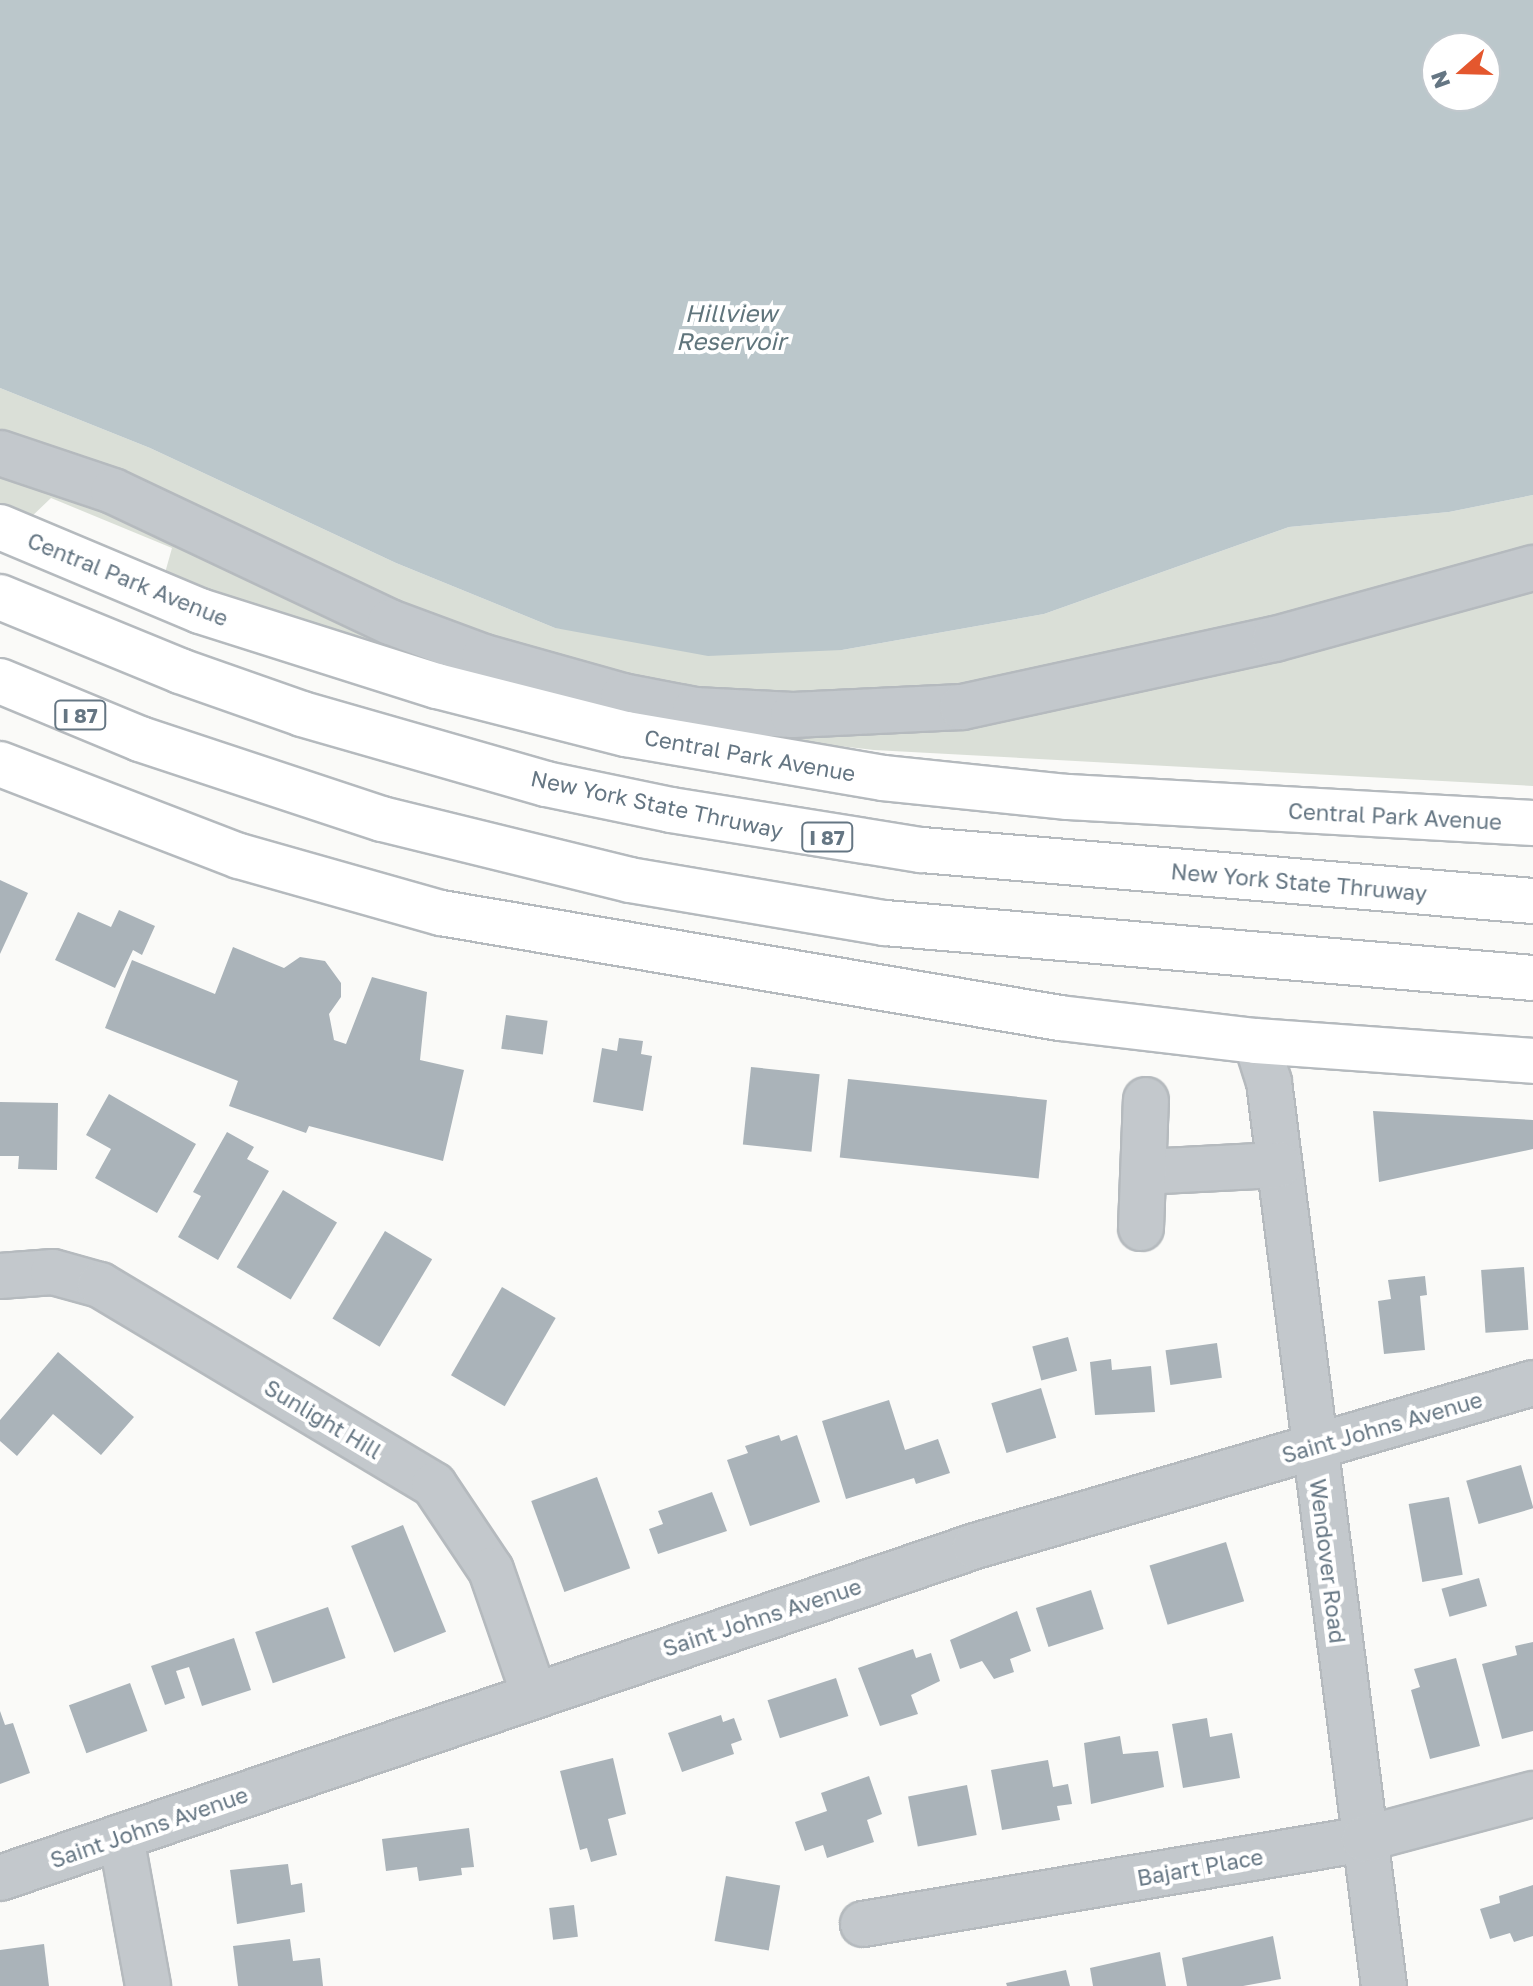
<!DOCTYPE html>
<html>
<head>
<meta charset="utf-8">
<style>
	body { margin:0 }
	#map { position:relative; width:1533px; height:1986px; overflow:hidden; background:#fafaf8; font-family:"Golos Text",sans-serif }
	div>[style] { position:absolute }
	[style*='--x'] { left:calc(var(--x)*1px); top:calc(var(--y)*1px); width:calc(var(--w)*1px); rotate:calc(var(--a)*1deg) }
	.green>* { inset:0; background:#dadfd7 }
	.water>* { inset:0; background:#bbc7cb }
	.building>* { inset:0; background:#aab3b9; transform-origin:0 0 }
	.roads { filter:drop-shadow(2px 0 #b5babe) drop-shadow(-2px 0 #b5babe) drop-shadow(0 2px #b5babe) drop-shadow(0 -2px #b5babe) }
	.minor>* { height:44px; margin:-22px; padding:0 22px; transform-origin:22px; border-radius:22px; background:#c3c8cc }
	.major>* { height:44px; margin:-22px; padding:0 22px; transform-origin:22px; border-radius:22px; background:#fff }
	.highway>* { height:44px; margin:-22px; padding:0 22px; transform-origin:22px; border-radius:22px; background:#fff }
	span { translate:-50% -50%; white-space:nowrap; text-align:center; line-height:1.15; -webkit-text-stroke:8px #fff; paint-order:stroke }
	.shield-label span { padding:2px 6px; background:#fff; border:2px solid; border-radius:6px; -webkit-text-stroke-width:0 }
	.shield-label { font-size:20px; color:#657683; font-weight:700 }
	.street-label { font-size:22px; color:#657683 }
	.water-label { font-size:24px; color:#60757c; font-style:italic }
	.north { position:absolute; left:1421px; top:32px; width:80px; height:80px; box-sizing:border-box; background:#fff; border:2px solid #c1c8cd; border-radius:50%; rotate:250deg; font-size:22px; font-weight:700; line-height:32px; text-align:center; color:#657683 }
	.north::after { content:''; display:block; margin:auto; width:28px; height:36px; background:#e4572e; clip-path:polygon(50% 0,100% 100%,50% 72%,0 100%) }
</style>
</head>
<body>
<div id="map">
	<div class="green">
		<i style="clip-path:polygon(0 388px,150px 448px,396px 563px,555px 628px,842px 650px,1044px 614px,1289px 527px,1449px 512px,1533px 495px,1533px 786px,874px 750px,639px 723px,163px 580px,172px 548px,51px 498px,28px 520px,0 506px)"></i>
	</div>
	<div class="water">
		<i style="clip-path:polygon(evenodd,0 0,1533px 0,1533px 495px,1449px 512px,1289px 527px,1044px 614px,842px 650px,708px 656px,555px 628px,396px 563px,150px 448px,0 388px,0 0,1437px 48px,1485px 48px,1485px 96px,1437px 96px,1437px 48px)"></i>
	</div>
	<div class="building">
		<i style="clip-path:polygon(0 880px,28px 893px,0 954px)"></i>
		<i style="clip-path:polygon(119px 910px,155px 926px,142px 955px,133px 950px,115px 988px,55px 960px,78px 912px,111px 927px)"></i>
		<i style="clip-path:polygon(233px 947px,284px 968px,300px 957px,325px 961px,341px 983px,341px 997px,329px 1014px,334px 1040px,346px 1044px,372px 977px,427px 992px,420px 1060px,464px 1070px,443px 1161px,309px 1126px,306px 1133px,229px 1106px,238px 1081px,105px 1028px,132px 960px,215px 994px)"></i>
		<i style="left:506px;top:1015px;width:42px;height:34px;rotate:8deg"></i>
		<i style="clip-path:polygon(619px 1038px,643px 1041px,641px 1054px,652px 1056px,643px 1111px,593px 1102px,602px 1048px,617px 1051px)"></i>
		<i style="left:751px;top:1067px;width:69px;height:78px;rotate:6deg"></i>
		<i style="left:848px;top:1079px;width:200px;height:79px;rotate:6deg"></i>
		<i style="clip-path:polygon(109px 1094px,196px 1144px,157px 1213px,95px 1178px,111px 1149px,86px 1135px)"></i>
		<i style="clip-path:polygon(0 1102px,58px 1103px,57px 1170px,18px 1169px,19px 1156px,0 1156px)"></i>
		<i style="clip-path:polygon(1373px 1111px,1533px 1120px,1533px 1149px,1379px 1182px)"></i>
		<i style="clip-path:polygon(227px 1132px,254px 1147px,247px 1159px,269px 1171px,218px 1260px,178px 1237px,201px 1196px,193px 1192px)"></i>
		<i style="left:283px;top:1190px;width:63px;height:90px;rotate:31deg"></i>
		<i style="left:385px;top:1231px;width:55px;height:102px;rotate:31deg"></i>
		<i style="left:1524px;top:1267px;width:63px;height:43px;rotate:86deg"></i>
		<i style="clip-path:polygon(1425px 1276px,1427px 1295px,1420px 1296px,1425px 1350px,1384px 1354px,1378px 1301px,1391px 1299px,1388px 1280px)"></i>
		<i style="left:502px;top:1287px;width:62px;height:102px;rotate:30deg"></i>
		<i style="left:1068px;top:1337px;width:35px;height:37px;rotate:75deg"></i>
		<i style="left:1217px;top:1343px;width:35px;height:52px;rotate:82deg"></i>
		<i style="clip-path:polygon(58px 1352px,134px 1417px,101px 1455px,53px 1414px,17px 1456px,0 1441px,0 1420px)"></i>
		<i style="clip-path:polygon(1111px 1359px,1112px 1370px,1151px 1366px,1155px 1412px,1095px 1415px,1090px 1362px)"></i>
		<i style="left:1041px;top:1388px;width:52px;height:52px;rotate:73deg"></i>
		<i style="clip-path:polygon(889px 1400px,905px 1450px,938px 1439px,950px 1473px,916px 1484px,914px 1478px,846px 1499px,822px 1421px)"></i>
		<i style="clip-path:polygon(779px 1435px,781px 1441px,797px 1435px,820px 1502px,750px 1526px,727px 1460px,748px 1453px,745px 1446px)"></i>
		<i style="left:1521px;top:1465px;width:45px;height:57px;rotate:74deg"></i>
		<i style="left:597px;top:1477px;width:97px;height:70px;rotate:70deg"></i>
		<i style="clip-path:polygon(712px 1492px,727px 1531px,658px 1554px,649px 1529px,663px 1524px,658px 1511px)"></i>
		<i style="left:1449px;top:1497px;width:79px;height:41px;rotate:80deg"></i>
		<i style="left:403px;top:1525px;width:115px;height:56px;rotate:68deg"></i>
		<i style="left:1226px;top:1542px;width:62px;height:80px;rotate:73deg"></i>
		<i style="left:1479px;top:1578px;width:29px;height:39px;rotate:74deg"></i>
		<i style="left:1091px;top:1590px;width:41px;height:58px;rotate:72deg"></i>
		<i style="left:328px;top:1607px;width:54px;height:77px;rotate:71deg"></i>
		<i style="clip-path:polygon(1017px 1611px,1031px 1651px,1010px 1659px,1014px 1672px,994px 1679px,982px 1661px,960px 1669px,950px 1640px)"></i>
		<i style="clip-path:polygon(234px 1638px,251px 1690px,202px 1706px,189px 1667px,176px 1671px,185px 1698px,165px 1705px,151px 1666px)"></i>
		<i style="clip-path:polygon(1533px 1642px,1533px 1731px,1502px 1739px,1482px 1664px,1517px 1655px,1515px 1646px)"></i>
		<i style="clip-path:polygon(913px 1649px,916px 1658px,931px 1653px,940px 1681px,911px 1695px,918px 1714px,880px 1726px,858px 1668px)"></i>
		<i style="clip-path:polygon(1456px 1658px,1480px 1746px,1430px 1759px,1411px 1690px,1420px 1687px,1414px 1669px)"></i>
		<i style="left:836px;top:1678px;width:40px;height:72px;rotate:72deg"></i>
		<i style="left:130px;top:1683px;width:51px;height:65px;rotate:70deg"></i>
		<i style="clip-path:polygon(0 1711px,5px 1725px,13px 1723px,30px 1773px,0 1784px)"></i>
		<i style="clip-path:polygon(721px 1715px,723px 1722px,734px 1718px,742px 1740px,731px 1744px,734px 1754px,682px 1772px,668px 1733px)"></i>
		<i style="clip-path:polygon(1207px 1718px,1210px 1737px,1232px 1733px,1240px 1778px,1183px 1788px,1172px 1724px)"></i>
		<i style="clip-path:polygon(1120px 1736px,1123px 1754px,1158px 1751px,1164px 1787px,1091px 1804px,1084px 1743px)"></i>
		<i style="clip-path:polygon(613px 1758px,626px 1814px,608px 1819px,617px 1855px,591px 1862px,587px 1848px,580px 1850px,560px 1771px)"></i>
		<i style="clip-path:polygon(1048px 1760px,1053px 1787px,1068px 1784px,1072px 1804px,1057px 1806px,1060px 1820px,1002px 1830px,991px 1770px)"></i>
		<i style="clip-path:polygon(869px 1776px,882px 1814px,867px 1820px,874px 1842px,827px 1858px,823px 1845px,805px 1851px,795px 1822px,827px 1811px,821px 1793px)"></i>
		<i style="left:967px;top:1785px;width:51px;height:60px;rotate:79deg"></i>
		<i style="clip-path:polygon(469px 1828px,474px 1867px,461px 1868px,462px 1875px,419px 1881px,417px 1867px,386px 1871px,382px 1839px)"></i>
		<i style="clip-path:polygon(288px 1864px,291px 1885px,302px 1883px,305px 1912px,237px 1924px,230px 1870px)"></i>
		<i style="left:726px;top:1876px;width:55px;height:66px;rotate:10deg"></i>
		<i style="clip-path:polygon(1533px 1885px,1533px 1936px,1514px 1942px,1510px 1933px,1490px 1939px,1480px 1909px,1500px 1903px,1499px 1896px)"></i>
		<i style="left:574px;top:1905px;width:32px;height:25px;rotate:83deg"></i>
		<i style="clip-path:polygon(1273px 1936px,1281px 1979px,1243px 1986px,1187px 1986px,1182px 1958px)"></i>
		<i style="clip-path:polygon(290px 1939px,293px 1961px,320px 1958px,323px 1986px,238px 1986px,233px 1946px)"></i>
		<i style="clip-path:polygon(44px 1944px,49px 1986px,0 1986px,0 1950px)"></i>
		<i style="clip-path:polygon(1160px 1952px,1166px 1986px,1093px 1986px,1090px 1968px)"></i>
		<i style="clip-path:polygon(1066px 1970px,1070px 1986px,1007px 1986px,1006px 1983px)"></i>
	</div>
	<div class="roads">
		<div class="minor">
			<i style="--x:0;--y:453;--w:119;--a:18.6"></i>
			<i style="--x:113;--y:491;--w:306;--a:25.3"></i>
			<i style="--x:390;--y:622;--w:100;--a:20.4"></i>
			<i style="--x:484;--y:657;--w:144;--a:15.7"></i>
			<i style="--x:623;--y:696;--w:73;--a:11"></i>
			<i style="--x:695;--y:710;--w:98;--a:2.9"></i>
			<i style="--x:793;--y:715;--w:169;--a:-2.7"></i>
			<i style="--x:962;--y:707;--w:320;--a:-12.3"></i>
			<i style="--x:1275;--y:639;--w:268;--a:-15.4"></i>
			<i style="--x:1256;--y:1041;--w:43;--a:72.4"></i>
			<i style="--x:1269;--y:1082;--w:911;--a:82.75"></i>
			<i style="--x:1144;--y:1172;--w:135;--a:-3"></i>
			<i style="--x:1141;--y:1228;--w:128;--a:-87.8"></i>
			<i style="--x:0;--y:1276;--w:53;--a:-4.3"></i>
			<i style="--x:53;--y:1272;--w:49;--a:15.5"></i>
			<i style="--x:100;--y:1285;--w:389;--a:30.9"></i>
			<i style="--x:434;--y:1485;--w:102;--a:56.2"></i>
			<i style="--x:491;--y:1570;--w:131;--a:70.9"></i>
			<i style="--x:121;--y:1837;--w:151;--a:79.7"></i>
			<i style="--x:0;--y:1878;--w:1030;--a:-18.8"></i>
			<i style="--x:975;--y:1546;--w:581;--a:-16.28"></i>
			<i style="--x:863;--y:1924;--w:508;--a:-9.63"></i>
			<i style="--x:1364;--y:1839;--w:175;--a:-14.9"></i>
		</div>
		<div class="major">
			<i style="--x:0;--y:527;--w:217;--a:22.8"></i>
			<i style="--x:200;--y:611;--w:249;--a:17.6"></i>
			<i style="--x:437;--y:686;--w:195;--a:14.3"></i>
			<i style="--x:626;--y:734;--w:261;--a:9.7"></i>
			<i style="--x:883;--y:778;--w:186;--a:5.9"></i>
			<i style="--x:1068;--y:797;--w:466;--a:3.2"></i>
			<i style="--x:0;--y:764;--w:256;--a:21.1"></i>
			<i style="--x:239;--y:856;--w:210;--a:15.8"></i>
			<i style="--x:441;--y:913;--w:628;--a:9.63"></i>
			<i style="--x:1060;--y:1018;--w:197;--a:6.7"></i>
			<i style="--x:1256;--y:1041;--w:278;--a:4.1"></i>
		</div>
		<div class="highway">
			<i style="--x:0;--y:597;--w:195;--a:22.3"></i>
			<i style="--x:180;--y:671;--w:129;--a:19.4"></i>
			<i style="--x:302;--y:714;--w:254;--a:16"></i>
			<i style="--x:546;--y:784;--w:128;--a:11.7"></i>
			<i style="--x:671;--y:810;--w:254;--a:9.1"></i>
			<i style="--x:922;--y:850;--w:613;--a:4.77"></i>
			<i style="--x:0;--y:681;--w:152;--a:22.5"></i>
			<i style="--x:140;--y:739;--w:255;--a:18.3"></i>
			<i style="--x:382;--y:819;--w:255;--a:13.8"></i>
			<i style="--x:630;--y:880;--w:259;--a:9.6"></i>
			<i style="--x:885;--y:923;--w:650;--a:4.85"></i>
		</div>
	</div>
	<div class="shield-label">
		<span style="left:80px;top:715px">I 87</span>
		<span style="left:827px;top:837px">I 87</span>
	</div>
	<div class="street-label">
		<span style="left:128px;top:579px;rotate:22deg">Central Park Avenue</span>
		<span style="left:750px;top:755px;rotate:10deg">Central Park Avenue</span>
		<span style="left:657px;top:804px;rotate:12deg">New York State Thruway</span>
		<span style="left:1395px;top:816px;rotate:3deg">Central Park Avenue</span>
		<span style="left:1299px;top:882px;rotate:5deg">New York State Thruway</span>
		<span style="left:323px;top:1419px;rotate:31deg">Sunlight Hill</span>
		<span style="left:1382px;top:1427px;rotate:-16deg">Saint Johns Avenue</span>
		<span style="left:1328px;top:1561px;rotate:83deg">Wendover Road</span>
		<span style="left:762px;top:1617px;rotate:-18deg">Saint Johns Avenue</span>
		<span style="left:149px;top:1827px;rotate:-19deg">Saint Johns Avenue</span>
		<span style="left:1200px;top:1867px;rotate:-10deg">Bajart Place</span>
	</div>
	<div class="water-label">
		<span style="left:731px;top:327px">Hillview<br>Reservoir</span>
	</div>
	<div class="north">N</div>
</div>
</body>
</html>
